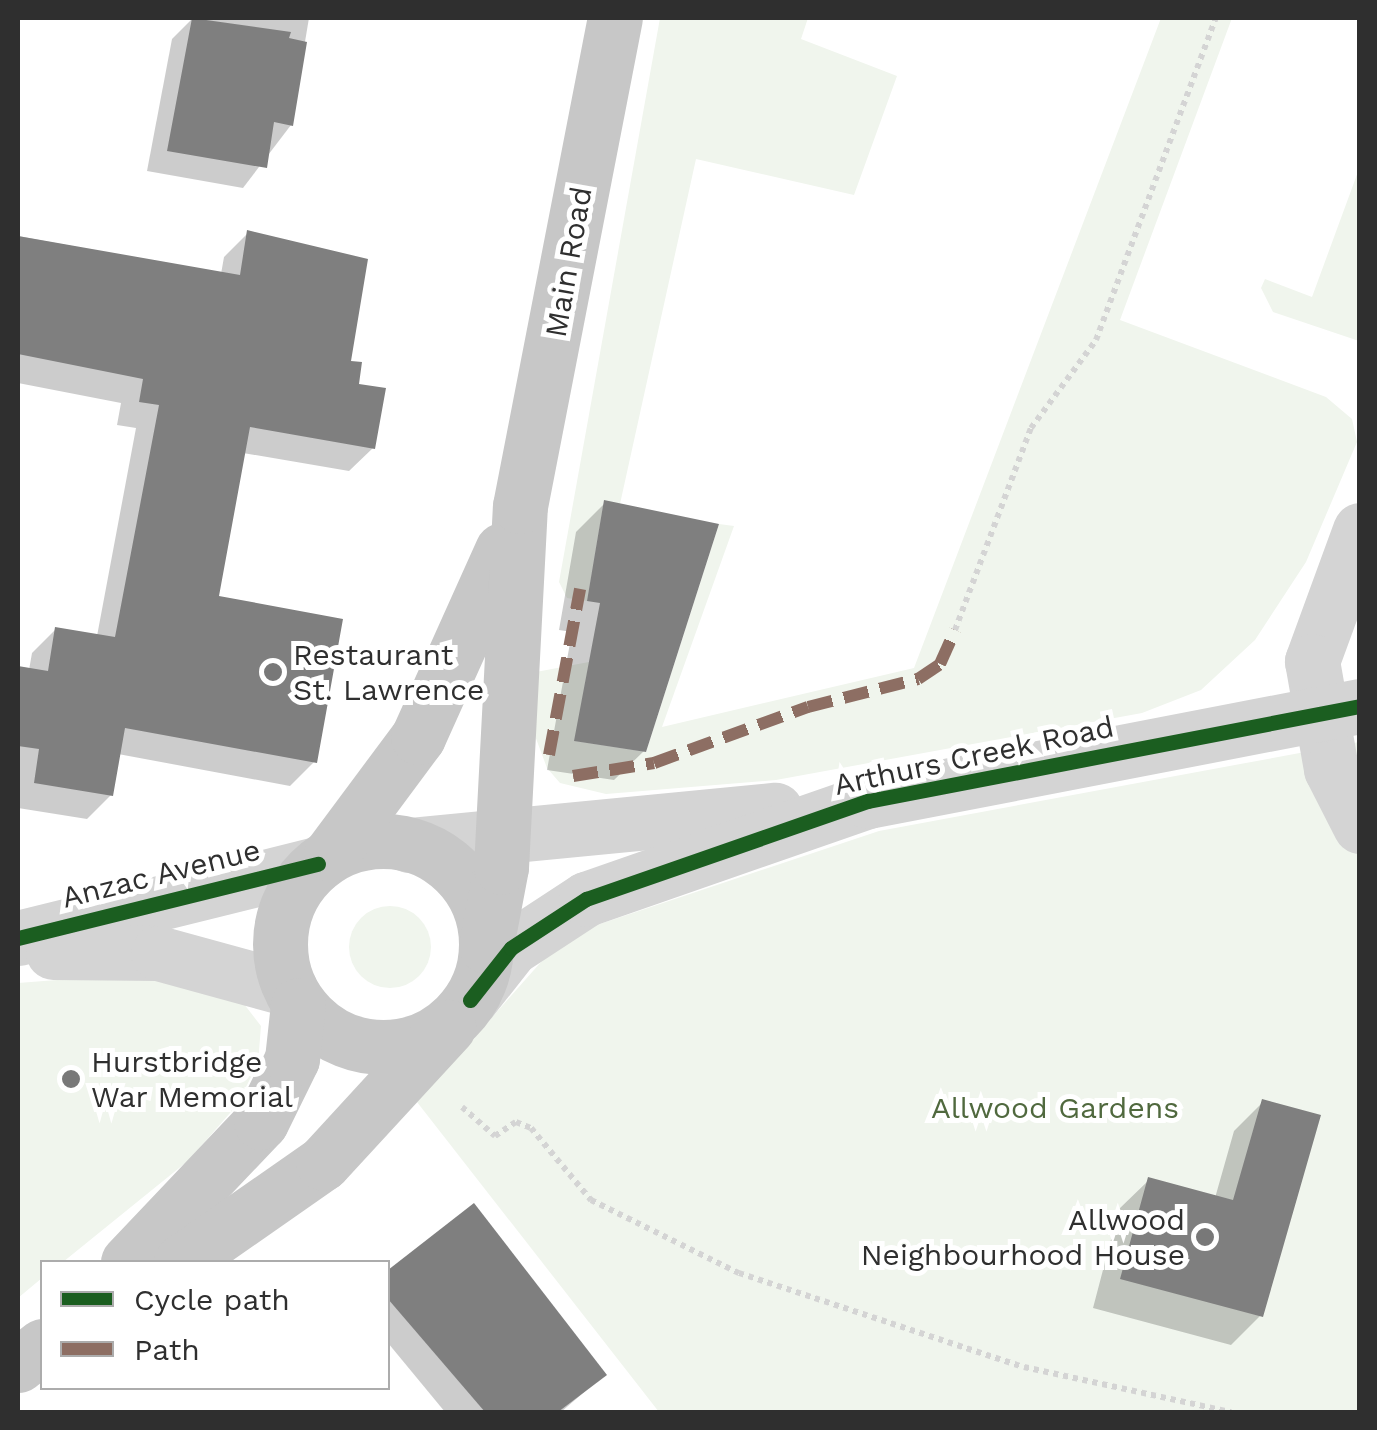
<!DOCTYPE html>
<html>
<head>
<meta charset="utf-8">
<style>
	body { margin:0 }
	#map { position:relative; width:1377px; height:1430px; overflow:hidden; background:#fff; font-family:"Work Sans",sans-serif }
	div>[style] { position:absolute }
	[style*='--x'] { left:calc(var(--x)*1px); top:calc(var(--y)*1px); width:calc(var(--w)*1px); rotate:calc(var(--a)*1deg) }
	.green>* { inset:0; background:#f0f5ed }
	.round { border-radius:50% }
	.shadow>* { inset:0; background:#0003 }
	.building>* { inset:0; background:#7f7f7f }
	.path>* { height:6px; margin-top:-3px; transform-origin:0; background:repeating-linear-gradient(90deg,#d4d4d4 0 5px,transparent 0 10px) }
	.minor>* { height:55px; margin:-27.5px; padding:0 27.5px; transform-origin:27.5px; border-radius:27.5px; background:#d4d4d4 }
	.major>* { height:55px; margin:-27.5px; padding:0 27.5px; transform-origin:27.5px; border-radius:27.5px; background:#c7c7c7 }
	.major>.ring { margin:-27.5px; padding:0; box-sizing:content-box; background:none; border:55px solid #c7c7c7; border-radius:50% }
	.quiet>* { height:12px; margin-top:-6px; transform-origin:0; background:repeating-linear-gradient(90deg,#8d6e63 0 25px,transparent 0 37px) }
	.cycleway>* { height:15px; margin:-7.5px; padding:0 7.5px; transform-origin:7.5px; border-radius:7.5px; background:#1b5e20 }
	.dots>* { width:28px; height:28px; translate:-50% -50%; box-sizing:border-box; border:5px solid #fff; border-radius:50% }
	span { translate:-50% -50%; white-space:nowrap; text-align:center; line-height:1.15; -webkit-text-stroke:10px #fff; paint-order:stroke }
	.street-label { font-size:30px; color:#2f2f2f }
	.poi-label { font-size:30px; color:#2f2f2f }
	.left { translate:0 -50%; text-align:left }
	.right { translate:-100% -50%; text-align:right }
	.park-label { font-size:30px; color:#50693e }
	.frame { position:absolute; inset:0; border:20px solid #2f2f2f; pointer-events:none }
	.legend { position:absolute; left:40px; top:1260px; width:350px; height:130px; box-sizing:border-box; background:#fff; border:2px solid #acacac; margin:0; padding:12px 18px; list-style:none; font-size:30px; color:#2f2f2f }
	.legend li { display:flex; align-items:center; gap:20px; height:50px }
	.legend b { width:50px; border:2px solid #acacac }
</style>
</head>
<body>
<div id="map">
	<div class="green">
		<i style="clip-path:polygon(660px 18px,808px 18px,801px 39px,897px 76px,854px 195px,696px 159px,620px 504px,604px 501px,587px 601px,567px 598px,559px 582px)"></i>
		<i style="clip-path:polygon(1161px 18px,1232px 18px,1120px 320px,1326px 397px,1352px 419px,1357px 442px,1306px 562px,1255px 640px,1201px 690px,1142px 713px,776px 780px,606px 794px,560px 783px,547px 768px,531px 725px,536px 672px,589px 662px,575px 741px,646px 752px,719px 524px,734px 526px,662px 727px,914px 668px)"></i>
		<i style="clip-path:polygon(1359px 169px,1359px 341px,1273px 312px,1261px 288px,1265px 279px,1312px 297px)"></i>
		<i style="clip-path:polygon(1359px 742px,1359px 1412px,659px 1412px,417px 1102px,564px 936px,879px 831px)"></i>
		<i class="round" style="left:349px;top:906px;width:82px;height:82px"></i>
		<i style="clip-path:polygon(147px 973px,244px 1004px,261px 1026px,258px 1063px,237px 1105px,189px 1160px,63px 1262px,42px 1262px,42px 1278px,18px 1298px,18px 983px)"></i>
	</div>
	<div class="shadow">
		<i style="clip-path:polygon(193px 18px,309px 18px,291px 125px,243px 188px,147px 171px,172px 39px)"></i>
		<i style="clip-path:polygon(248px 233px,348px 363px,373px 448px,349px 471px,243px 453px,216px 598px,314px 762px,290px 786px,118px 754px,111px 795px,87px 819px,18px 808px,18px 668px,29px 670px,32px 653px,56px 629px,97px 636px,136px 428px,117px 425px,121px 403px,18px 383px,18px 236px,221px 274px,224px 257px)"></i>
		<i style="clip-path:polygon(605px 503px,644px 751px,614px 780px,547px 770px,572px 632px,559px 630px,576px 532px)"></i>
		<i style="clip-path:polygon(1263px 1102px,1260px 1316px,1231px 1345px,1093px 1308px,1119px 1209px,1149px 1180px,1215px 1198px,1234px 1131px)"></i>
		<i style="clip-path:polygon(474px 1207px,604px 1375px,561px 1412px,445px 1412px,388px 1343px,388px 1273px)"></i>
	</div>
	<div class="building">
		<i style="clip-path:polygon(192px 18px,291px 32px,289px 38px,307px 42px,293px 126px,274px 122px,267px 168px,167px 151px)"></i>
		<i style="clip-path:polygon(247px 230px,368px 259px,351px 361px,362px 362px,359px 384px,386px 388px,375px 449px,250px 427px,219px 596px,343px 619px,317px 763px,125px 728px,113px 796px,34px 783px,39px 749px,18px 746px,18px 666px,48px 671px,55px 627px,115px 637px,159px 405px,139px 402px,143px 379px,18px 354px,18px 236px,240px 275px)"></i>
		<i style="clip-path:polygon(604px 500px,719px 524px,646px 752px,574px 741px,600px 603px,587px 601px)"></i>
		<i style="clip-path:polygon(1262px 1099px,1321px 1115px,1263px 1317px,1120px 1279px,1148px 1177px,1233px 1200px)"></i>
		<i style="clip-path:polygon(474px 1203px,607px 1375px,558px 1412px,485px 1412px,388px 1299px,388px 1270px)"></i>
	</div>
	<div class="path">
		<i style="--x:955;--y:630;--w:216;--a:-69.4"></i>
		<i style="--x:1031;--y:428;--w:109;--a:-53.5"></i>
		<i style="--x:1096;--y:340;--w:344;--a:-69.6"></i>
		<i style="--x:462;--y:1107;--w:44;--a:41.3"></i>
		<i style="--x:495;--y:1136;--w:25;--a:-34"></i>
		<i style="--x:516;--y:1122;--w:16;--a:22"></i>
		<i style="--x:531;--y:1128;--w:94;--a:50.2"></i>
		<i style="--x:591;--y:1200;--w:165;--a:26.3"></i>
		<i style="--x:739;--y:1273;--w:300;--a:18.3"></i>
		<i style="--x:1024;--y:1367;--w:212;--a:12.3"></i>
	</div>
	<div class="minor">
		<i style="--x:1360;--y:530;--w:140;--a:110.1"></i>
		<i style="--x:1312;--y:661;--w:110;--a:80"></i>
		<i style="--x:1331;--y:769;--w:64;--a:63"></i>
		<i style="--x:409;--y:845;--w:368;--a:-5.5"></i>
		<i style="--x:18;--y:938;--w:309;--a:-13.9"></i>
		<i style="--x:53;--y:952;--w:105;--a:0.5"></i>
		<i style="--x:158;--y:953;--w:137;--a:15.3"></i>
		<i style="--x:470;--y:1000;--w:66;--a:-51.7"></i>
		<i style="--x:511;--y:948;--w:90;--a:-33.2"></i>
		<i style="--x:586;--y:899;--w:299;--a:-19.2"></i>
		<i style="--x:868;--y:801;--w:501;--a:-10.93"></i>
	</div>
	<div class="major">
		<i class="ring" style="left:280px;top:841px;width:151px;height:151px"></i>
		<i style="--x:331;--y:854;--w:146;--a:-53.4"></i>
		<i style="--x:418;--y:737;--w:205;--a:-65.8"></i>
		<i style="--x:486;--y:946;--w:80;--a:-79.2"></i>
		<i style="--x:501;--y:867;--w:361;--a:-87"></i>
		<i style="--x:520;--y:506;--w:497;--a:-79"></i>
		<i style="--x:128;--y:1262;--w:193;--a:-46.5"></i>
		<i style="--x:261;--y:1122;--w:70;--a:-63.8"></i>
		<i style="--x:292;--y:1059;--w:54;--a:-83.7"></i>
		<i style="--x:181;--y:1262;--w:173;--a:-34.9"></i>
		<i style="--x:323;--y:1163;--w:185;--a:-47.4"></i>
		<i style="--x:18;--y:1365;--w:31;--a:-38"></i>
	</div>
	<div class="quiet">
		<i style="--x:549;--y:755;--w:169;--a:-79.4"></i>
		<i style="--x:573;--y:776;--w:82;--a:-9.1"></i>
		<i style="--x:654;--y:763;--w:164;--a:-20"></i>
		<i style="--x:808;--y:707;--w:114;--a:-14.3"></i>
		<i style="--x:918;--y:679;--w:27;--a:-34"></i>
		<i style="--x:940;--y:664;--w:37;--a:-66"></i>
	</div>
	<div class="cycleway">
		<i style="--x:18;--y:938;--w:309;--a:-13.9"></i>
		<i style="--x:470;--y:1000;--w:66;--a:-51.7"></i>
		<i style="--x:511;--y:948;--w:90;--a:-33.2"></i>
		<i style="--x:586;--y:899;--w:299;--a:-19.2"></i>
		<i style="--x:868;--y:801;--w:501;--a:-10.93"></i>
	</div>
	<div class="dots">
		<i style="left:273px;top:672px;background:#787878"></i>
		<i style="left:71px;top:1079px;background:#787878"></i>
		<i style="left:1205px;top:1237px;background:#787878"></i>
	</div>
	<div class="street-label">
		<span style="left:569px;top:262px;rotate:-80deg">Main Road</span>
		<span style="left:974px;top:756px;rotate:-12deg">Arthurs Creek Road</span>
		<span style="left:161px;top:874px;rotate:-14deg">Anzac Avenue</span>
	</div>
	<div class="poi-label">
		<span class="left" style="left:293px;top:672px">Restaurant<br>St. Lawrence</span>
		<span class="left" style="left:91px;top:1079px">Hurstbridge<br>War Memorial</span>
		<span class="right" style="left:1185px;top:1237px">Allwood<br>Neighbourhood House</span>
	</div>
	<div class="park-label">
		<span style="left:1055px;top:1108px">Allwood Gardens</span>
	</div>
	<div class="frame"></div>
	<ul class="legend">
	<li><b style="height:12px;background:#1b5e20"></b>Cycle path</li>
	<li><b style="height:12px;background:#8d6e63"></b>Path</li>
	</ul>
</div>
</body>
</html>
